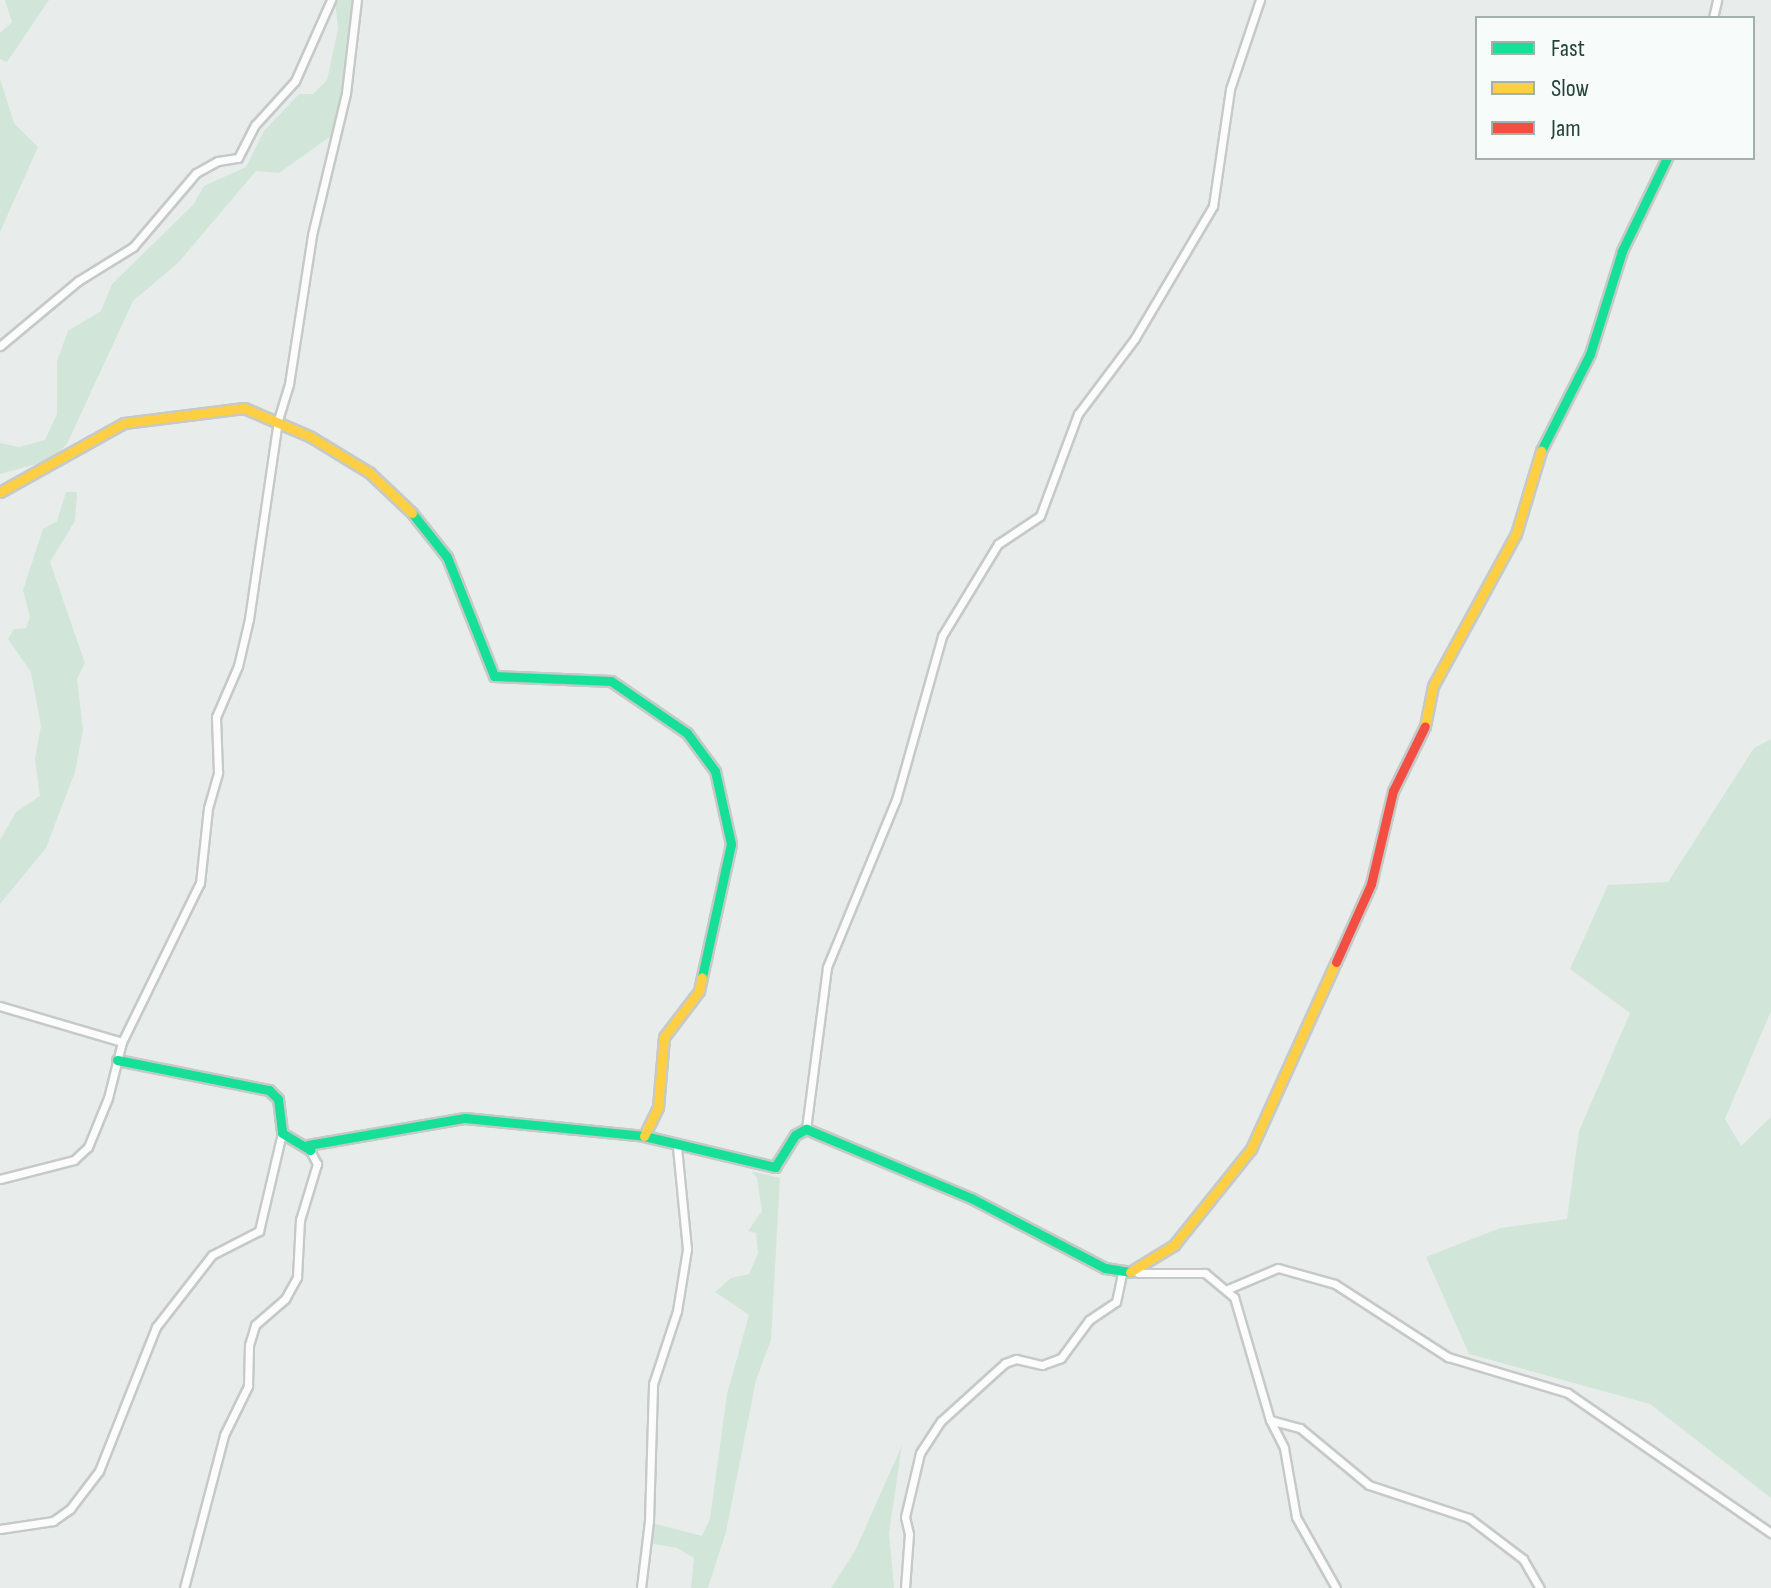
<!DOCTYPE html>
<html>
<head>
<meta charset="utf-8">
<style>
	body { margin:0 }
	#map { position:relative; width:1771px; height:1588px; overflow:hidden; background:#e8edeb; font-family:"Sofia Sans Condensed",sans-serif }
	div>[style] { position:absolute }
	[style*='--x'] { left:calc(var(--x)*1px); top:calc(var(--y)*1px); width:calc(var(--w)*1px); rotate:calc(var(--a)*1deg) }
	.green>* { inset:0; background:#d1e6d8 }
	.roads { filter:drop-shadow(2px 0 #c5cac8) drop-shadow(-2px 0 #c5cac8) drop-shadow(0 2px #c5cac8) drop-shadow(0 -2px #c5cac8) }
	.street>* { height:7px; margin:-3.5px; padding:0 3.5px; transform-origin:3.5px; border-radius:3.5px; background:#fcfcfc }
	.fast>* { height:9px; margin:-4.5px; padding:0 4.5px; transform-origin:4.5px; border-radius:4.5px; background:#16e098 }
	.slow>* { height:9px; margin:-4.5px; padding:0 4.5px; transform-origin:4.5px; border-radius:4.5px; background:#ffcf43 }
	.jam>* { height:9px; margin:-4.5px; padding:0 4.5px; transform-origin:4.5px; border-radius:4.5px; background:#f24e42 }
	span { translate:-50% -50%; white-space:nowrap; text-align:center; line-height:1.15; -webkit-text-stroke:6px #f7fbf9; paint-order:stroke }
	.legend { position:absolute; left:1475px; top:16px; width:280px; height:144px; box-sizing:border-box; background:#f7fbf9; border:2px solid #a3b1ad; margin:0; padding:10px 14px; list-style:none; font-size:24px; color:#24423a }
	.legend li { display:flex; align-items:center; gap:16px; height:40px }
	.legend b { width:40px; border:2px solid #a3b1ad }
</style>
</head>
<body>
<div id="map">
	<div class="green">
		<i style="clip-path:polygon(5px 0,49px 0,7px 62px,0 59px,0 33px,12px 22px)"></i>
		<i style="clip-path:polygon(335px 0,358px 0,345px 126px,279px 173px,256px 171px,178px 263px,133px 301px,67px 444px,51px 460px,0 474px,0 443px,19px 447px,45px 440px,57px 414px,57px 361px,68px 331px,101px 311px,112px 284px,193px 205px,204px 186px,246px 167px,264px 131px,299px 94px,313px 94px,327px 80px,338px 29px)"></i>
		<i style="clip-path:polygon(0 79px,14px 123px,38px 147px,0 232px)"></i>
		<i style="clip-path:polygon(66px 492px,77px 492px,75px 521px,50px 562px,85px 663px,77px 679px,83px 730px,75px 772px,46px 848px,0 904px,0 840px,16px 812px,40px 796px,35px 759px,41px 726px,31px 672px,8px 639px,14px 629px,26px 628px,30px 617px,23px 590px,43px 529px,57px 521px)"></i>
		<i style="clip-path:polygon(1771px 739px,1771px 1011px,1725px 1119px,1741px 1146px,1771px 1117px,1771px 1498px,1650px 1404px,1469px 1354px,1426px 1257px,1500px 1228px,1567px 1219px,1579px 1131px,1630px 1013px,1570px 969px,1608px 885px,1668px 882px,1754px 748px)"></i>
		<i style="clip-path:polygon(751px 1171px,780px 1178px,771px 1340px,756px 1380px,726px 1532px,708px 1588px,691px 1588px,694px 1558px,677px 1548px,649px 1543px,652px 1523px,702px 1536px,710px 1519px,727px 1394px,749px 1315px,715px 1292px,731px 1278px,749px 1274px,758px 1253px,756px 1233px,748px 1231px,762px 1211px,757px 1178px)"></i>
		<i style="clip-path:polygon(902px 1445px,889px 1533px,894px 1588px,831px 1588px,855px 1551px)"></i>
	</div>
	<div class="roads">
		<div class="street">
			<i style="--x:1713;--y:18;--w:18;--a:-77"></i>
			<i style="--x:0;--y:346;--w:102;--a:-39.8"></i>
			<i style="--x:78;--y:281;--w:65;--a:-31.7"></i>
			<i style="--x:133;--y:247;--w:97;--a:-49.6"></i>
			<i style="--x:196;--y:173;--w:25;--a:-29"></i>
			<i style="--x:218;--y:161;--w:20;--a:-9"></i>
			<i style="--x:238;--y:158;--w:37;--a:-63"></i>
			<i style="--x:255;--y:125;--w:59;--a:-47.7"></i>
			<i style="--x:295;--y:81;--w:89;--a:-66"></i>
			<i style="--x:0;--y:1006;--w:127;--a:16.4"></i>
			<i style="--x:806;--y:1129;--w:163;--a:-82.6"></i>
			<i style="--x:827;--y:967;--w:181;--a:-67.6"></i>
			<i style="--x:896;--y:800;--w:170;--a:-74.3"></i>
			<i style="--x:942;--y:636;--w:108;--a:-58.7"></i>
			<i style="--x:998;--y:544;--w:50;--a:-33.7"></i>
			<i style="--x:1040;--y:516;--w:109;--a:-69.6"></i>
			<i style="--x:1078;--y:414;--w:95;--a:-53.1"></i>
			<i style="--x:1135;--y:338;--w:153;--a:-59.4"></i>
			<i style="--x:1213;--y:206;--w:118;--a:-81.7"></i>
			<i style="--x:1230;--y:89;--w:94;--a:-71.4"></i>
			<i style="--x:0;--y:1179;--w:76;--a:-14.4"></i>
			<i style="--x:74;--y:1160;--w:19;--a:-43"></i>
			<i style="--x:88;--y:1147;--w:53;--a:-67.8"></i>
			<i style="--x:108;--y:1098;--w:58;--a:-76"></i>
			<i style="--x:122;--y:1042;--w:177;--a:-63.9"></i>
			<i style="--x:200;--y:883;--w:75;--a:-83.9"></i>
			<i style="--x:208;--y:808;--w:37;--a:-74"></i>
			<i style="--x:218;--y:772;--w:55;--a:-92.1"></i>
			<i style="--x:216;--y:717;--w:56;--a:-66.7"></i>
			<i style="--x:238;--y:666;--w:48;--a:-76.8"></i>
			<i style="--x:249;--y:619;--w:201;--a:-81.7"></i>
			<i style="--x:278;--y:420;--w:38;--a:-73"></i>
			<i style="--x:289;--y:384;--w:151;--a:-81.2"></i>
			<i style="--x:312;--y:235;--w:146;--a:-76.5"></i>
			<i style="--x:346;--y:93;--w:94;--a:-83.3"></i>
			<i style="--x:1138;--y:1273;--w:67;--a:0"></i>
			<i style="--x:1205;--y:1273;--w:38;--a:40"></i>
			<i style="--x:1234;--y:1297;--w:128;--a:73.7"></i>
			<i style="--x:1270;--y:1420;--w:31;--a:63"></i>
			<i style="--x:1284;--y:1448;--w:70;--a:80.1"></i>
			<i style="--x:1296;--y:1517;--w:81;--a:60.6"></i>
			<i style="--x:1228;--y:1289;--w:54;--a:-22.8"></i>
			<i style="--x:1278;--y:1268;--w:59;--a:15.7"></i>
			<i style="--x:1335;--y:1284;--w:135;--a:32.9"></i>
			<i style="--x:1448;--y:1357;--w:125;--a:16.7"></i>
			<i style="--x:1568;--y:1393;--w:247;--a:34.6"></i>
			<i style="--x:1270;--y:1420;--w:31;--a:15"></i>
			<i style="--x:1300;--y:1428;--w:89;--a:39.6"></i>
			<i style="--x:1369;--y:1485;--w:105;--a:18.3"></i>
			<i style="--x:1469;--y:1518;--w:68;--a:37.2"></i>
			<i style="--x:1523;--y:1559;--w:34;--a:60"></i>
			<i style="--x:0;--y:1529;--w:54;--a:-8.6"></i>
			<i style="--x:53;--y:1521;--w:21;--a:-35"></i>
			<i style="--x:70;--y:1509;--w:48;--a:-52.7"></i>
			<i style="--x:99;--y:1471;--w:155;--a:-68.4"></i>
			<i style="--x:156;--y:1327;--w:91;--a:-52.1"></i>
			<i style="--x:212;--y:1255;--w:53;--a:-27.1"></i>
			<i style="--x:259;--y:1231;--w:101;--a:-76.8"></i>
			<i style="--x:184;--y:1588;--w:158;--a:-75.3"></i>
			<i style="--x:224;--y:1435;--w:55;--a:-63.9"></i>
			<i style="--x:248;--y:1386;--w:41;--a:-88.6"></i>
			<i style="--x:249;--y:1345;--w:21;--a:-73"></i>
			<i style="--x:255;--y:1325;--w:40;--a:-41"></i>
			<i style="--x:285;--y:1299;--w:25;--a:-61"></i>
			<i style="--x:297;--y:1277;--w:57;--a:-87"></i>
			<i style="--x:300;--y:1220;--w:59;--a:-73.1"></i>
			<i style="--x:317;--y:1164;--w:18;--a:-117"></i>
			<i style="--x:641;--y:1588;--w:67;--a:-83.2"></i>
			<i style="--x:649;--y:1521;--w:137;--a:-88.3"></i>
			<i style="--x:653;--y:1384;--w:77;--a:-71.8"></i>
			<i style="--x:677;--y:1311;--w:63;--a:-80.8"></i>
			<i style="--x:687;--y:1249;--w:102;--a:-95.6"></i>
			<i style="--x:905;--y:1588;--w:54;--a:-85.8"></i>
			<i style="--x:909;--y:1534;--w:17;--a:-103"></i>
			<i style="--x:905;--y:1517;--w:66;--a:-76.8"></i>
			<i style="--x:920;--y:1453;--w:38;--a:-57"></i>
			<i style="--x:941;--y:1421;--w:86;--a:-42.2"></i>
			<i style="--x:1005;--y:1363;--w:12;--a:-20"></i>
			<i style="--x:1016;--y:1359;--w:27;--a:13"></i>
			<i style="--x:1042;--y:1365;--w:20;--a:-20"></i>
			<i style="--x:1061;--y:1358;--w:47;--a:-53.6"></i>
			<i style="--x:1089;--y:1320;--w:32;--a:-34"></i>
			<i style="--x:1116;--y:1302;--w:33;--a:-78"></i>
		</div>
		<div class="fast">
			<i style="--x:1541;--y:451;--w:109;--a:-63.2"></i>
			<i style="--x:1590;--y:354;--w:108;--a:-72.7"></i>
			<i style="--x:1622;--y:251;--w:103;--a:-64.2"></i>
			<i style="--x:412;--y:513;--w:56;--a:51.5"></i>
			<i style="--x:447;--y:557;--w:128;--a:68.4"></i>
			<i style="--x:494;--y:676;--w:117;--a:2.4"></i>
			<i style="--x:611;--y:681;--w:92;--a:34.4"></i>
			<i style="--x:687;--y:733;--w:47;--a:53.6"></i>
			<i style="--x:715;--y:771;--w:75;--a:77.6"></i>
			<i style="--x:731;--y:844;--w:136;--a:102.3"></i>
			<i style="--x:117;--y:1060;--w:155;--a:11.2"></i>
			<i style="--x:269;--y:1090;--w:13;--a:45"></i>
			<i style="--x:278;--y:1099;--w:34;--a:83"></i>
			<i style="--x:282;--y:1133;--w:33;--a:31"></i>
			<i style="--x:310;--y:1150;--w:5;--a:-112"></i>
			<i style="--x:308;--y:1145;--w:159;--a:-9.8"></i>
			<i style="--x:465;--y:1118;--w:180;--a:5.7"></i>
			<i style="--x:644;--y:1136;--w:135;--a:13.3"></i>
			<i style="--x:775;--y:1167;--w:38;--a:-58"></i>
			<i style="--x:795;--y:1135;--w:13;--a:-29"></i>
			<i style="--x:806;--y:1129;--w:179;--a:22.7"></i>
			<i style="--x:971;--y:1198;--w:151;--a:27.6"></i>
			<i style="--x:1105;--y:1268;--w:25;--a:9"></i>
		</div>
		<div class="slow">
			<i style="--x:0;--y:492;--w:142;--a:-29.1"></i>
			<i style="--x:124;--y:423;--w:121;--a:-7.1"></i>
			<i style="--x:244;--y:408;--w:73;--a:23.4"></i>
			<i style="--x:311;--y:437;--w:69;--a:31.4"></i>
			<i style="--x:370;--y:473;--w:58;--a:43.6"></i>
			<i style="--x:1425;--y:726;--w:41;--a:-78.7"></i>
			<i style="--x:1433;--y:686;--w:173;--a:-61.4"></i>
			<i style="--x:1516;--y:534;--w:87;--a:-73.2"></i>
			<i style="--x:644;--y:1136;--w:32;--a:-64"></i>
			<i style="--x:658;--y:1107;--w:70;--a:-85.1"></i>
			<i style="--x:664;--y:1037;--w:58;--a:-52.7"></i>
			<i style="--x:699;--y:991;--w:14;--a:-78"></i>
			<i style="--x:1130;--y:1272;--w:52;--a:-31.5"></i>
			<i style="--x:1174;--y:1245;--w:123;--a:-51.3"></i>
			<i style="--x:1251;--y:1149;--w:205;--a:-65.6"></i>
		</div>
		<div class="jam">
			<i style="--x:1336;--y:962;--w:85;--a:-65.8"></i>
			<i style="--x:1371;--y:884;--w:96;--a:-76.7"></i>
			<i style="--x:1393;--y:791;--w:72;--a:-63.8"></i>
		</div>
	</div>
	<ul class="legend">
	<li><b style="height:10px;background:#16e098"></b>Fast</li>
	<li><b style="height:10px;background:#ffcf43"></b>Slow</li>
	<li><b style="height:10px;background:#f24e42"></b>Jam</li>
	</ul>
</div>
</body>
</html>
